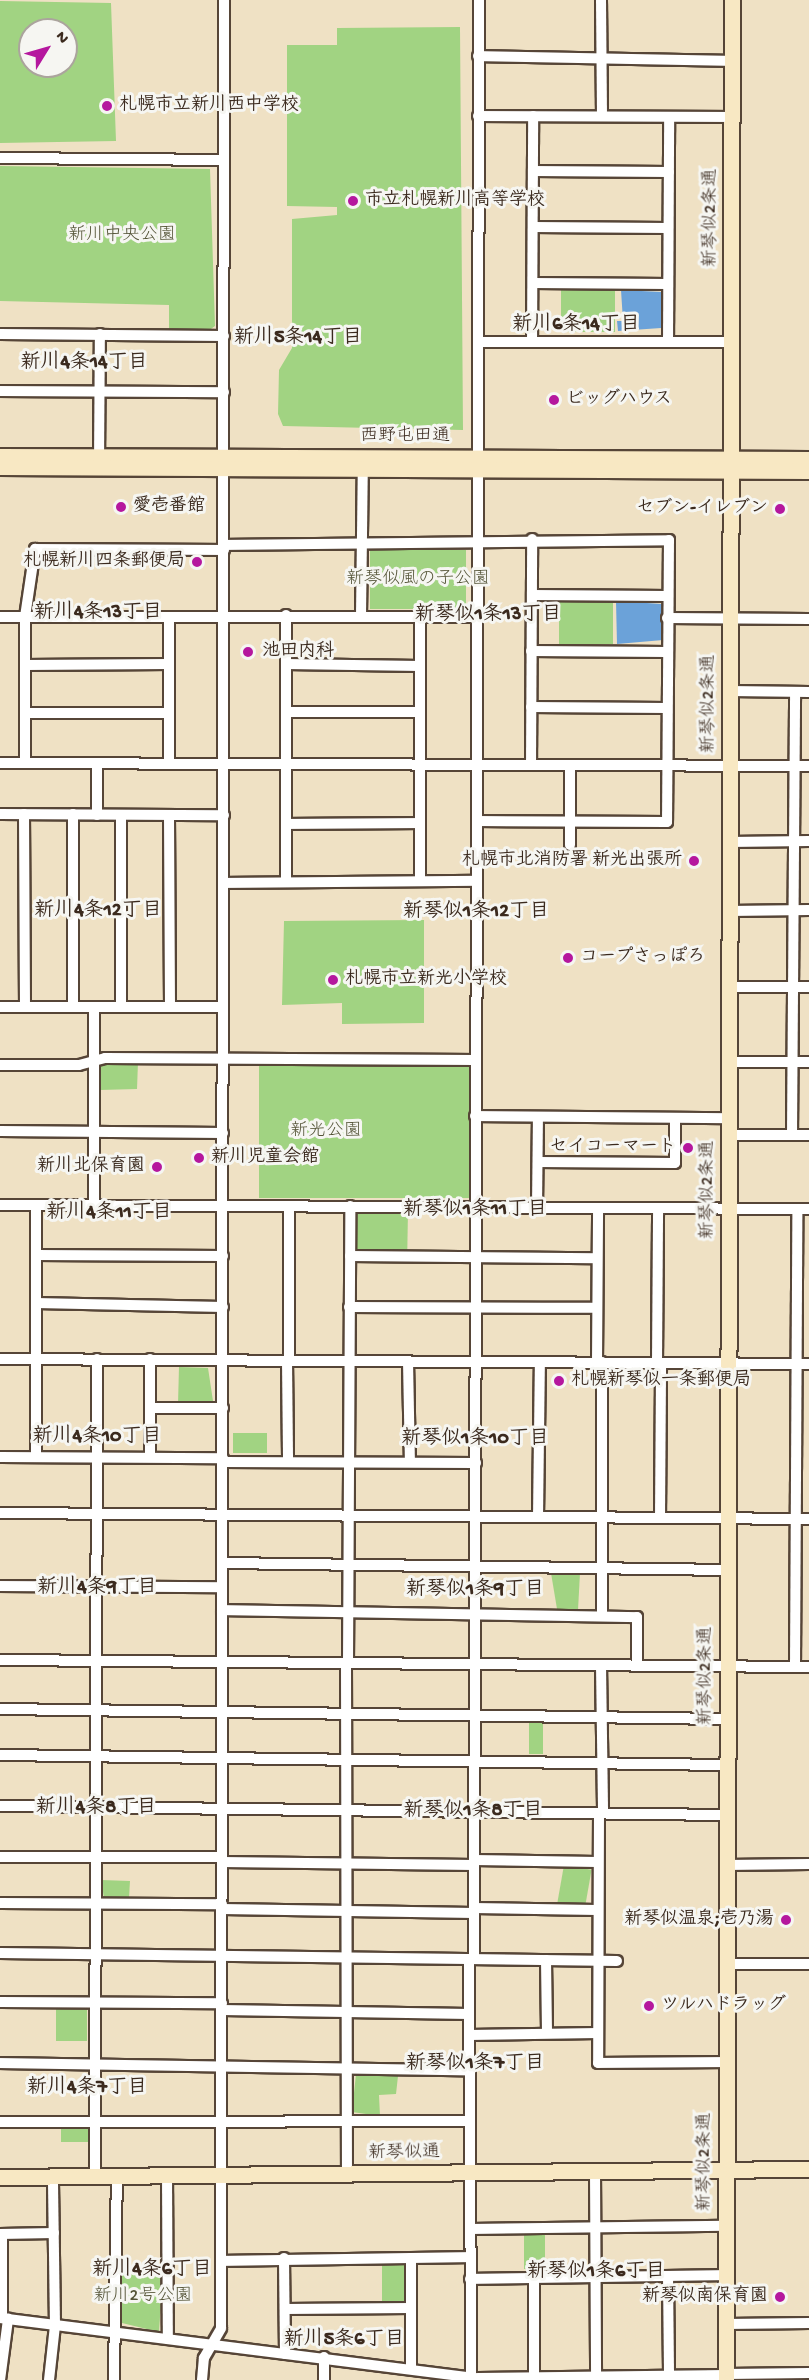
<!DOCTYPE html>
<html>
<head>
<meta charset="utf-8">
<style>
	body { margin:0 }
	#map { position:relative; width:809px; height:2380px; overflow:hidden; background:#efe1c4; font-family:"Gochi Hand","Klee One",sans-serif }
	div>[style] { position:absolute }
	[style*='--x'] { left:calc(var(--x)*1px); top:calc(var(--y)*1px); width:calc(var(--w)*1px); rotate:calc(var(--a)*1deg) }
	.green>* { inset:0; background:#a1d382; transform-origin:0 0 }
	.water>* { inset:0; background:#6ba2d9 }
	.roads { filter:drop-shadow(2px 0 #564537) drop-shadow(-2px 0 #564537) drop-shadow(0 2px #564537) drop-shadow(0 -2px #564537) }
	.street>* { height:10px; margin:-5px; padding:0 5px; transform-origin:5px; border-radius:5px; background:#fff }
	.secondary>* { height:15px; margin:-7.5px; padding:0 7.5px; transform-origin:7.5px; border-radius:7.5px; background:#f8e8c3 }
	.dots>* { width:16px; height:16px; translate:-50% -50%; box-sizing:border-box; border:3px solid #f6f6f2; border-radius:50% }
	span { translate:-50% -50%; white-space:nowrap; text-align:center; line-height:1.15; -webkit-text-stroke:6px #f6f6f2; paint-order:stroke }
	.poi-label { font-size:18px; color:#3b2a1e; font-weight:700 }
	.left { translate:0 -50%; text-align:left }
	.right { translate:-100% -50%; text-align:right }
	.street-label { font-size:18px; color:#3b2a1e }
	.park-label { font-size:18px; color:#545437 }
	.neighbourhood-label { font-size:20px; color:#3b2a1e; font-weight:700 }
	.north { position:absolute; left:18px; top:18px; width:60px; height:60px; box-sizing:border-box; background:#f6f6f2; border:2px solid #aba49d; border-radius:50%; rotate:53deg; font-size:16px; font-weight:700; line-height:24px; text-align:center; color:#3b2a1e }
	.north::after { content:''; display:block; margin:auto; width:21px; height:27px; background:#b5179e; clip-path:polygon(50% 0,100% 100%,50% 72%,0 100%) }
</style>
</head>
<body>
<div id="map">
	<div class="green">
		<i style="clip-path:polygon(evenodd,0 1px,111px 3px,116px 141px,0 143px,0 1px,30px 30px,66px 30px,66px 66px,30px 66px,30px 30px)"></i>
		<i style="clip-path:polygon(460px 27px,463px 430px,283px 426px,278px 414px,279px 370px,292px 348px,292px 219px,337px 215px,337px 207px,287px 206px,287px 45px,337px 45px,337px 28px)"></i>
		<i style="clip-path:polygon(0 166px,210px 169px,215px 326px,208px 331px,169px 329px,169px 305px,0 301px)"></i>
		<i style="left:561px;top:289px;width:54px;height:43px"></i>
		<i style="left:370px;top:550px;width:96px;height:59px"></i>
		<i style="left:559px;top:600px;width:54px;height:44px"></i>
		<i style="clip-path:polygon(424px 920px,424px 1023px,342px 1024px,342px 1003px,282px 1005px,284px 921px)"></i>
		<i style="clip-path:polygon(107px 1061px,138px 1062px,137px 1089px,100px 1090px,99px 1066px)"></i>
		<i style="left:259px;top:1065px;width:210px;height:133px"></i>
		<i style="left:354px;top:1210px;width:54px;height:39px;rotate:1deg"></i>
		<i style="clip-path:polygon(179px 1367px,208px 1368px,213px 1401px,178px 1404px)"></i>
		<i style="left:233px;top:1433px;width:34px;height:20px"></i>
		<i style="clip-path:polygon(551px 1573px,580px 1573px,578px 1610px,557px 1609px)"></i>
		<i style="left:529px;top:1719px;width:14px;height:35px"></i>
		<i style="left:564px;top:1865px;width:28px;height:39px;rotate:10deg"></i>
		<i style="clip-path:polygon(101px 1880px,130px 1881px,129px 1898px,104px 1898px)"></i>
		<i style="left:56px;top:2008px;width:31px;height:33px"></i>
		<i style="clip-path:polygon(356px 2074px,398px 2076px,396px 2094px,379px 2095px,380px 2116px,352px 2112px)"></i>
		<i style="left:61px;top:2124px;width:27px;height:18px"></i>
		<i style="left:524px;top:2232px;width:21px;height:37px"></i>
		<i style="left:382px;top:2262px;width:23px;height:40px"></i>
		<i style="clip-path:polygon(122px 2271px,163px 2271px,159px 2332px,122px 2323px)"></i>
	</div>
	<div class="water">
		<i style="clip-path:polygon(621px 290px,662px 292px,661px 328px,618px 331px,617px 321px,623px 321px)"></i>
		<i style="clip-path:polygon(616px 601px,662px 604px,663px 640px,617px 644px)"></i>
	</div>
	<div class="roads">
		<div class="street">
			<i style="--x:601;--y:0;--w:116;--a:89.5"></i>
			<i style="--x:478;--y:56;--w:254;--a:1.1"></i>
			<i style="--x:478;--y:116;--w:254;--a:0.2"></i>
			<i style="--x:0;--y:158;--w:224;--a:0.5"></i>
			<i style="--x:533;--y:171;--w:136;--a:0.4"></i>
			<i style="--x:533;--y:227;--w:135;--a:0.4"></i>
			<i style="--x:533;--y:283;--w:135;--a:0.4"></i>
			<i style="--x:0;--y:334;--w:224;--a:0.5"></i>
			<i style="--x:478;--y:342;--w:253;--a:0"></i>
			<i style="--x:532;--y:342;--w:226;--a:-89.7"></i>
			<i style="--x:668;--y:342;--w:225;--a:-89.7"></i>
			<i style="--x:0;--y:391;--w:224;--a:0.3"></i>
			<i style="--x:99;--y:463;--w:129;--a:-89.6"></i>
			<i style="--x:224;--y:545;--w:445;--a:-0.6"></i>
			<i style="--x:669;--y:540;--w:282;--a:90.4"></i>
			<i style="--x:667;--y:822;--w:190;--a:-179.7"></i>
			<i style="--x:532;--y:595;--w:135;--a:0.4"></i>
			<i style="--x:361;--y:616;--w:153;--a:-89.3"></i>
			<i style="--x:420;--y:616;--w:265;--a:90"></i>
			<i style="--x:0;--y:617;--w:476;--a:0"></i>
			<i style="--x:169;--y:617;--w:147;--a:90"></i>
			<i style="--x:667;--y:618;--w:142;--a:0.4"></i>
			<i style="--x:531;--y:651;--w:136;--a:0.4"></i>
			<i style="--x:286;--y:664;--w:134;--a:0.9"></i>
			<i style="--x:25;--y:665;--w:144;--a:-0.4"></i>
			<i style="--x:730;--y:691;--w:79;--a:0.7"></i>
			<i style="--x:531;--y:707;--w:136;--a:0.4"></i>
			<i style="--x:286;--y:712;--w:134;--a:0"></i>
			<i style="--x:25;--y:713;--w:144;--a:0"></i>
			<i style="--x:0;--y:763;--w:809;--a:0.21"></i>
			<i style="--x:25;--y:763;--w:146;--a:-90"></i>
			<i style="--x:25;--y:617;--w:69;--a:-81.6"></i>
			<i style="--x:35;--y:549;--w:189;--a:0.3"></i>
			<i style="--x:531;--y:765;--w:226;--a:-89.7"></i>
			<i style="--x:0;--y:814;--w:224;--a:0.3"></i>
			<i style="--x:24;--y:814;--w:193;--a:89.7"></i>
			<i style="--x:97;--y:815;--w:51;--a:-90"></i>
			<i style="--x:169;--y:816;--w:191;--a:89.7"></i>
			<i style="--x:286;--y:824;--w:134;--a:-0.4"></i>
			<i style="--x:729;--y:842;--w:80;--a:-0.7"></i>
			<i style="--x:570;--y:845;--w:80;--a:-90"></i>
			<i style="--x:286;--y:881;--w:266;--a:-90"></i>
			<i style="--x:224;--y:883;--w:253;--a:-0.5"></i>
			<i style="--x:729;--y:911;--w:80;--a:-0.7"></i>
			<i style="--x:729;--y:987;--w:80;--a:0"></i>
			<i style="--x:0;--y:1007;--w:223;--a:0"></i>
			<i style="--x:73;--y:1007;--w:193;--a:-90"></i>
			<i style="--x:121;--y:1007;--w:192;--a:-90"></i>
			<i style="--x:728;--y:1062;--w:81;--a:0"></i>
			<i style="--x:0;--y:1065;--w:79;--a:0"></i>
			<i style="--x:79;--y:1065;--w:27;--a:-15"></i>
			<i style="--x:105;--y:1058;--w:371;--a:0.3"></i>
			<i style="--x:475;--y:1116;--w:253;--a:0.5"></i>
			<i style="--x:0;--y:1131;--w:223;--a:0.5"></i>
			<i style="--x:728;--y:1135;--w:81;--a:0"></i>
			<i style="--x:792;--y:1135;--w:443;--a:-89.6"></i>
			<i style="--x:538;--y:1162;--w:137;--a:0.4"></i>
			<i style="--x:675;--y:1163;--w:45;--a:-90"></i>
			<i style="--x:0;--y:1205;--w:809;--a:0.28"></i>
			<i style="--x:36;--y:1205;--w:252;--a:90"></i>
			<i style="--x:94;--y:1205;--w:197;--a:-90"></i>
			<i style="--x:289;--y:1207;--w:154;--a:90"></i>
			<i style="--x:537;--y:1208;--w:91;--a:-89.4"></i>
			<i style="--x:36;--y:1255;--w:187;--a:0.3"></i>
			<i style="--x:350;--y:1256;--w:247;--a:0.5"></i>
			<i style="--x:36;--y:1303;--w:187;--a:1.2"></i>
			<i style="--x:349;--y:1307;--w:248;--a:0.2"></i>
			<i style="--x:0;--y:1359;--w:809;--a:0.35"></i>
			<i style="--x:287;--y:1360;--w:101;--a:89.4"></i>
			<i style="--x:408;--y:1361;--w:101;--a:88.9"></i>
			<i style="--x:597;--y:1362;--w:154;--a:-89.6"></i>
			<i style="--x:602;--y:1362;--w:254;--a:90"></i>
			<i style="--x:657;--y:1363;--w:154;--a:-89.6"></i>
			<i style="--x:150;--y:1408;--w:73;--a:0"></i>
			<i style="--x:0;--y:1457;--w:223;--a:0.3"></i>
			<i style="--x:150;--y:1457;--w:98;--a:-90"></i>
			<i style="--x:223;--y:1462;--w:253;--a:0.2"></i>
			<i style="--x:0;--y:1513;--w:809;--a:0.42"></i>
			<i style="--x:538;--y:1517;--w:155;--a:-89.3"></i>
			<i style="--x:660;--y:1518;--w:155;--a:-89.6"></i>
			<i style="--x:222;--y:1563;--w:505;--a:0.79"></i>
			<i style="--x:0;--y:1586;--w:222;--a:0.3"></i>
			<i style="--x:222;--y:1610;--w:415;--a:1"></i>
			<i style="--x:637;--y:1617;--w:49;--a:90"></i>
			<i style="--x:0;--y:1660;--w:809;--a:0.5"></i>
			<i style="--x:346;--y:1662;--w:512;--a:89.89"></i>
			<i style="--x:348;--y:1662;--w:456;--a:-89.7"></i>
			<i style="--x:601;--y:1665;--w:148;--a:89.2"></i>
			<i style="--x:795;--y:1667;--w:457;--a:-89.7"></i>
			<i style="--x:0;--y:1709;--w:727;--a:0.79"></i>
			<i style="--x:0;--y:1755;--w:727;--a:0.79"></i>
			<i style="--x:0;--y:1806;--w:727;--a:0.71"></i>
			<i style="--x:599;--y:1813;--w:250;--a:90.2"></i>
			<i style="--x:598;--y:2063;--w:128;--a:-0.4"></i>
			<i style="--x:0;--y:1857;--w:222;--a:0"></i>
			<i style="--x:474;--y:1860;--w:123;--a:0.9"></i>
			<i style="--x:222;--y:1862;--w:252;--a:0.7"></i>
			<i style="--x:726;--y:1865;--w:83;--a:-0.7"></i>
			<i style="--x:0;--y:1903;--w:222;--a:0.3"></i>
			<i style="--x:474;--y:1908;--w:123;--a:0.9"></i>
			<i style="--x:222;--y:1909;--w:252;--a:0.9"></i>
			<i style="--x:0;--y:1953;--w:617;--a:0.74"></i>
			<i style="--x:469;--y:1959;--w:421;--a:89.7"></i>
			<i style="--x:474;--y:1959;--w:1959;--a:-89.85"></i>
			<i style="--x:546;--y:1960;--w:73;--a:89.2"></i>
			<i style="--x:726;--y:1964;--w:83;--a:0"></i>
			<i style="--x:0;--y:2002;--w:222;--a:0.3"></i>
			<i style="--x:222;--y:2010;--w:247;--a:0.9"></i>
			<i style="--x:469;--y:2035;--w:129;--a:-0.9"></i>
			<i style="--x:0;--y:2063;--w:469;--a:0.9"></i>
			<i style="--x:0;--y:2122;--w:469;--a:-0.1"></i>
			<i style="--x:595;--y:2171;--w:209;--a:89.7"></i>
			<i style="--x:167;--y:2175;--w:164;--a:89.7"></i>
			<i style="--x:95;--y:2176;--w:817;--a:-89.86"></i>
			<i style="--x:470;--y:2229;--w:256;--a:-0.7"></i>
			<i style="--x:0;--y:2234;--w:54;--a:-1.1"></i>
			<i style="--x:284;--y:2258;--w:96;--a:89.4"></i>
			<i style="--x:411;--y:2258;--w:110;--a:90"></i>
			<i style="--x:222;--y:2261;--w:248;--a:-0.9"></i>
			<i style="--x:668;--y:2276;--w:100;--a:89.4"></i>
			<i style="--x:470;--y:2279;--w:256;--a:-0.9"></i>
			<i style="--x:285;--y:2309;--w:126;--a:-0.5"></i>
			<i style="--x:0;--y:2318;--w:482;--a:7.2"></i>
			<i style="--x:478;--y:2378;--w:248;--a:-0.7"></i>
			<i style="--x:2;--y:2318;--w:84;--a:-90"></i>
			<i style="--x:726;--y:2324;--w:83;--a:-0.7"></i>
			<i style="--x:324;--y:2357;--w:23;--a:90"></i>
			<i style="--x:726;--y:2374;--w:83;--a:-0.7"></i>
			<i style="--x:0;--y:2380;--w:62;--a:-82.5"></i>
			<i style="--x:49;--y:2380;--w:54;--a:-83.7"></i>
			<i style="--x:55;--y:2326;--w:150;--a:-90.8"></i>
			<i style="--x:114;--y:2380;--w:204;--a:-89.2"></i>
			<i style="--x:202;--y:2380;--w:22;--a:-85"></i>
			<i style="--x:204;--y:2358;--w:34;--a:-60"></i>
			<i style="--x:221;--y:2328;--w:2328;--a:-89.93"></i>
			<i style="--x:534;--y:2380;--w:103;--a:-90"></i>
		</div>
		<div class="secondary">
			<i style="--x:0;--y:456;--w:809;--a:0.21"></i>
			<i style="--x:0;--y:467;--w:809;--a:0.28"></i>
			<i style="--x:0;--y:2177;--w:809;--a:-0.57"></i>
			<i style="--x:726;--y:2380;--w:2380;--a:-89.86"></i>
		</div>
	</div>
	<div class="dots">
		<i style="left:107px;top:106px;background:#b5179e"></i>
		<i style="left:353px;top:201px;background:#b5179e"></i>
		<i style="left:554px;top:400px;background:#b5179e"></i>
		<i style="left:121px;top:507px;background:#b5179e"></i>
		<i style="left:780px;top:509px;background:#b5179e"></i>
		<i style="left:197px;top:562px;background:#b5179e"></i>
		<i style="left:248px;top:652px;background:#b5179e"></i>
		<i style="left:694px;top:861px;background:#b5179e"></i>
		<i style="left:568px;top:958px;background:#b5179e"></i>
		<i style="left:333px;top:980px;background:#b5179e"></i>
		<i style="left:688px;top:1148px;background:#b5179e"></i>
		<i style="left:199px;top:1158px;background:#b5179e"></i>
		<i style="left:157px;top:1167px;background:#b5179e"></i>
		<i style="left:559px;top:1381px;background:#b5179e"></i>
		<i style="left:786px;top:1920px;background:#b5179e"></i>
		<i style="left:649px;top:2006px;background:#b5179e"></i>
		<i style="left:780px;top:2297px;background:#b5179e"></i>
	</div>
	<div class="poi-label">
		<span class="left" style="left:119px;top:106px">札幌市立新川西中学校</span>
		<span class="left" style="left:365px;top:201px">市立札幌新川高等学校</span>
		<span class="left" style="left:566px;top:400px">ビッグハウス</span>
		<span class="left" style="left:133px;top:507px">愛壱番館</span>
		<span class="right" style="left:768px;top:509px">セブン-イレブン</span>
		<span class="right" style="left:185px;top:562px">札幌新川四条郵便局</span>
		<span class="left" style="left:262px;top:652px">池田内科</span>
		<span class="right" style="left:682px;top:861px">札幌市北消防署 新光出張所</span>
		<span class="left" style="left:580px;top:958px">コープさっぽろ</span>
		<span class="left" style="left:345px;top:980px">札幌市立新光小学校</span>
		<span class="right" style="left:676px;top:1148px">セイコーマート</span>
		<span class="left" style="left:211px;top:1158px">新川児童会館</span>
		<span class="right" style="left:145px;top:1167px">新川北保育園</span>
		<span class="left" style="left:571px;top:1381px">札幌新琴似一条郵便局</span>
		<span class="right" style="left:774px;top:1920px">新琴似温泉;壱乃湯</span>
		<span class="left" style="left:661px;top:2006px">ツルハドラッグ</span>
		<span class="right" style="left:768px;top:2297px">新琴似南保育園</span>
	</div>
	<div class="street-label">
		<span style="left:712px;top:218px;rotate:-90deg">新琴似2条通</span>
		<span style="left:405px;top:437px">西野屯田通</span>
		<span style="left:710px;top:704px;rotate:-90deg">新琴似2条通</span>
		<span style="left:709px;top:1190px;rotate:-90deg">新琴似2条通</span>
		<span style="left:707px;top:1676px;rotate:-90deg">新琴似2条通</span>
		<span style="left:404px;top:2154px;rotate:-1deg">新琴似通</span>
		<span style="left:706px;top:2162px;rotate:-90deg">新琴似2条通</span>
	</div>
	<div class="park-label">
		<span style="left:122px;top:236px">新川中央公園</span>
		<span style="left:418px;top:580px">新琴似風の子公園</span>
		<span style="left:326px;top:1132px">新光公園</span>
		<span style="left:143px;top:2297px">新川2号公園</span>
	</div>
	<div class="neighbourhood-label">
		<span style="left:576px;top:325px">新川6条14丁目</span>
		<span style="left:298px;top:338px">新川5条14丁目</span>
		<span style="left:84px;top:363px">新川4条14丁目</span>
		<span style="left:98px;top:613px">新川4条13丁目</span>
		<span style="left:488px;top:615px">新琴似1条13丁目</span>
		<span style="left:98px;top:911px">新川4条12丁目</span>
		<span style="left:476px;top:912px">新琴似1条12丁目</span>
		<span style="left:475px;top:1210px">新琴似1条11丁目</span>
		<span style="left:109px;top:1213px">新川4条11丁目</span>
		<span style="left:97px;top:1437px">新川4条10丁目</span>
		<span style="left:475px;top:1439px">新琴似1条10丁目</span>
		<span style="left:97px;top:1588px">新川4条9丁目</span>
		<span style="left:475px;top:1590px">新琴似1条9丁目</span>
		<span style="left:96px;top:1808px">新川4条8丁目</span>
		<span style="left:473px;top:1811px">新琴似1条8丁目</span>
		<span style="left:475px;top:2064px">新琴似1条7丁目</span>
		<span style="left:87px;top:2088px">新川4条7丁目</span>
		<span style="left:152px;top:2270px">新川4条6丁目</span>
		<span style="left:596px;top:2272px">新琴似1条6丁目</span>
		<span style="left:344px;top:2340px">新川5条6丁目</span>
	</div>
	<div class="north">N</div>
</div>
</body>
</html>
